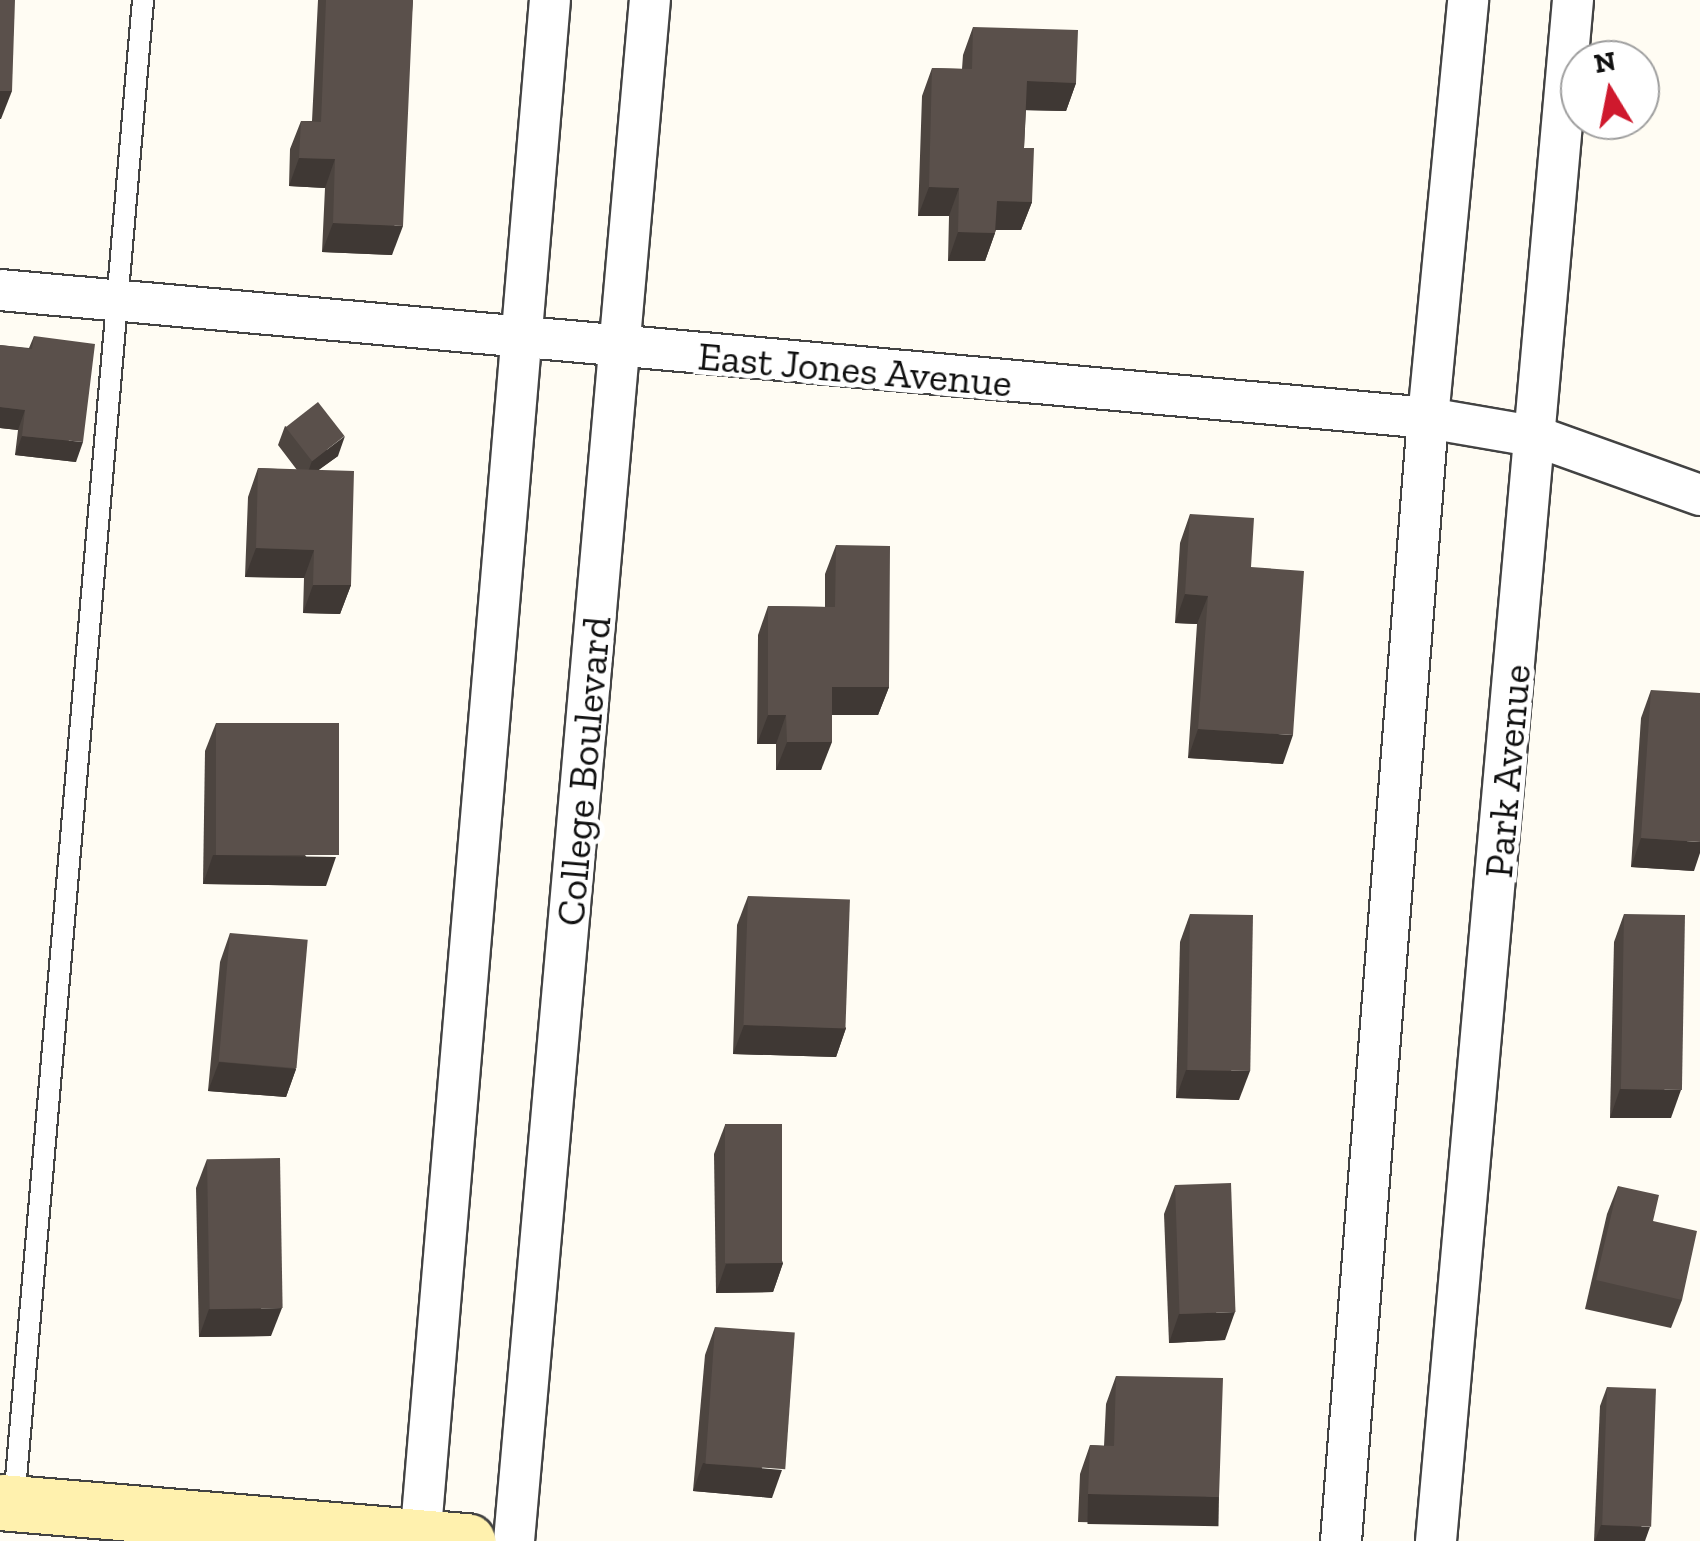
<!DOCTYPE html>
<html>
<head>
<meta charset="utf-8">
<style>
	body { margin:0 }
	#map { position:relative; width:1700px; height:1541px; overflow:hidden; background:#fffcf3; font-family:"Zilla Slab",serif }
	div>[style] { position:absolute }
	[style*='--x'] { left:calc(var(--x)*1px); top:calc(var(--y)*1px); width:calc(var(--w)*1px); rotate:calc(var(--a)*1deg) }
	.roads { filter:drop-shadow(2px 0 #434343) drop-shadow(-2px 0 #434343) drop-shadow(0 2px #434343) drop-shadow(0 -2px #434343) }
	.lane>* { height:20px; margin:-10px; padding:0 10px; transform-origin:10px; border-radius:10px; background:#fff }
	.street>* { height:40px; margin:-20px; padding:0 20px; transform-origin:20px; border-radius:20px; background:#fff }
	.secondary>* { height:55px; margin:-27.5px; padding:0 27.5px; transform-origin:27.5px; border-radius:27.5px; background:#fff1ae }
	.wall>* { inset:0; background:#4d4540 }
	.shaded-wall>* { inset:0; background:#3f3834; transform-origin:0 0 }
	.building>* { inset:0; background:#5a504b; transform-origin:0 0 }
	span { translate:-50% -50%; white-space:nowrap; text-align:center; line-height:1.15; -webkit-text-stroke:10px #fff; paint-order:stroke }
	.street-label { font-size:40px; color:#101010 }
	.north { position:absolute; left:1560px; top:40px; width:100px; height:100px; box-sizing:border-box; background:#fff; border:2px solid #9f9f9f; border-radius:50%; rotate:350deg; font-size:28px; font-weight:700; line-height:40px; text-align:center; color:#101010 }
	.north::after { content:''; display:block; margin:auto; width:35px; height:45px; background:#cf192d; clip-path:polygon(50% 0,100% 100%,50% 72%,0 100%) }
</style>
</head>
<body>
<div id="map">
	<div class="roads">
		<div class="lane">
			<i style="--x:14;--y:1502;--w:1508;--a:-85.09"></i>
		</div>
		<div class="street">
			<i style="--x:0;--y:290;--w:1434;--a:5.12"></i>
			<i style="--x:1428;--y:418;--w:112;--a:9.8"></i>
			<i style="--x:1538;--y:437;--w:172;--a:19.7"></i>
			<i style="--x:420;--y:1541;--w:1546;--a:-85.18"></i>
			<i style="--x:514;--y:1541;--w:1547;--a:-84.96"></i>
			<i style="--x:1341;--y:1541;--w:1126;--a:-85.57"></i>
			<i style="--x:1428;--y:418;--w:420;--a:-84.5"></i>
			<i style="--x:1436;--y:1541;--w:1547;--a:-84.92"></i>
		</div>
		<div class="secondary">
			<i style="--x:0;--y:1502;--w:469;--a:4.8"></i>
		</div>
	</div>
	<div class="wall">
		<i style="clip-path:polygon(318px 0,413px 0,392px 255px,322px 252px,325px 188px,289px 186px,290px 149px,301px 121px,312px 121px)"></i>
		<i style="clip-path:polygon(973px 27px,1076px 83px,1066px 111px,1026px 110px,1024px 148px,1032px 202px,1021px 230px,996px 230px,985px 261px,948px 261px,949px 216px,918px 216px,922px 96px,932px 68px,962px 69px,963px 55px)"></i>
		<i style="clip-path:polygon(34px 336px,76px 462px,15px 455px,18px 430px,0 428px,0 345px,29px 348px)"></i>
		<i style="clip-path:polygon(285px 426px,338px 456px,318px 470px,351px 585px,340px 614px,303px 613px,304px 578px,245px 577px,248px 497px,258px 468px,297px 470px,278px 445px)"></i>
		<i style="clip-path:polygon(1190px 514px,1251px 567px,1283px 764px,1188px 758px,1197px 624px,1175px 623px,1180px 543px)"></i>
		<i style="clip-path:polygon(836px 545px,889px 687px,878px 715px,832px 715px,821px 770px,776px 770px,776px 744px,757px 744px,758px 635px,768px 606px,825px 607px,825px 574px)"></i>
		<i style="clip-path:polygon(1651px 690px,1694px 871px,1631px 867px,1641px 718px)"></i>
		<i style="clip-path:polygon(216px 723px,326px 886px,203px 884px,205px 751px)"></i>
		<i style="clip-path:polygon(748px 896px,846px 1028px,836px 1057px,733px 1054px,737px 925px)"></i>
		<i style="clip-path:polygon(1190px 914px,1239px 1100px,1176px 1098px,1180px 942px)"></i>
		<i style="clip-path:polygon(1624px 914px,1671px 1118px,1610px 1118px,1614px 942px)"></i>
		<i style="clip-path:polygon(230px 933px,296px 1069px,286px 1097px,208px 1091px,220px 962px)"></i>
		<i style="clip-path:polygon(725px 1125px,783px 1263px,773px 1292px,716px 1293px,714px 1154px)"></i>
		<i style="clip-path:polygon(207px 1159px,271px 1336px,199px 1337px,196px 1188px)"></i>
		<i style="clip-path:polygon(1175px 1185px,1225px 1340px,1169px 1343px,1164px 1214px)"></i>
		<i style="clip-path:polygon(1618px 1186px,1653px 1221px,1682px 1300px,1671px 1328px,1585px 1309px,1607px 1214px)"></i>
		<i style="clip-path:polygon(715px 1327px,772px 1498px,693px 1491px,705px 1355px)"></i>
		<i style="clip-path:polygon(1116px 1376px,1209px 1525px,1078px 1522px,1080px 1474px,1090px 1445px,1104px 1446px,1106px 1404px)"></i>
		<i style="clip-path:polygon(1607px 1387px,1645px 1541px,1594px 1541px,1600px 1406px)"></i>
	</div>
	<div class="shaded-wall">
		<i style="clip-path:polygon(1027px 81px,1076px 83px,1066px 111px,1017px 110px)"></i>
		<i style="clip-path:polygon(0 91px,12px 91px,1px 119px,0 119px)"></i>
		<i style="clip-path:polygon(299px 158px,335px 159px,325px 188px,289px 186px)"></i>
		<i style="clip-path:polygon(929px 187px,959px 188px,949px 216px,918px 216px)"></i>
		<i style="clip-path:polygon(997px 201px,1032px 202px,1021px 230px,986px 230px)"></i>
		<i style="clip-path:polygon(333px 223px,403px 226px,392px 255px,322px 252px)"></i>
		<i style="clip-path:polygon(958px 232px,995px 233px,985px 261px,948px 261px)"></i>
		<i style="clip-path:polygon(0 407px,25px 410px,18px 430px,0 428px)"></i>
		<i style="clip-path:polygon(22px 436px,83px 442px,76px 462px,15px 455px)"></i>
		<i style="clip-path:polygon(345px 436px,338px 456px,305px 480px,312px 461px)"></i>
		<i style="clip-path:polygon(256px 548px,314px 550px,304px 578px,245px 577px)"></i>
		<i style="clip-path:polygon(313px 585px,351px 585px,340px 614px,303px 613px)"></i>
		<i style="clip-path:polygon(1185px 594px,1208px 596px,1197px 624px,1175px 623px)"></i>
		<i style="clip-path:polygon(832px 687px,889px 687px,878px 715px,822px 715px)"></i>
		<i style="clip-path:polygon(768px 715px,786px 715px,776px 744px,757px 744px)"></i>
		<i style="clip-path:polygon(1198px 729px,1293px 735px,1283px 764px,1188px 758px)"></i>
		<i style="clip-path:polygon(787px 742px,832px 742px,821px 770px,776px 770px)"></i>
		<i style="clip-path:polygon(1641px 838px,1700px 842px,1700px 853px,1694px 871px,1631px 867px)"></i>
		<i style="clip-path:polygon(213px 855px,336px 857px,326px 886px,203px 884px)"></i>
		<i style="clip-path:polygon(744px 1025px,846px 1028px,836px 1057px,733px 1054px)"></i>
		<i style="clip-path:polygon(219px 1062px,296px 1069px,286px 1097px,208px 1091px)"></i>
		<i style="clip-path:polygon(1186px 1070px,1250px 1071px,1239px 1100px,1176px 1098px)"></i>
		<i style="clip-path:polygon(1620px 1089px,1681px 1090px,1671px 1118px,1610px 1118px)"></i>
		<i style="clip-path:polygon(783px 1263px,773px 1292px,716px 1293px,726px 1264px)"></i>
		<i style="clip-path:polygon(282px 1308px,271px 1336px,199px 1337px,209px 1309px)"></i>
		<i style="clip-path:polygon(1235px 1312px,1225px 1340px,1169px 1343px,1179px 1314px)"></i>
		<i style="clip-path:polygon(703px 1463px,782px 1470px,772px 1498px,693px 1491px)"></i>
		<i style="left:1088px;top:1494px;width:131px;height:30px;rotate:1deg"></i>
		<i style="clip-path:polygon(1601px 1525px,1650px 1527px,1645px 1541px,1595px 1541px)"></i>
	</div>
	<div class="building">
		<i style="clip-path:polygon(0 0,15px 0,12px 91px,0 91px)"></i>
		<i style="clip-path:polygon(326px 0,413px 0,403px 226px,333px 223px,335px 159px,299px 158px,301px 121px,321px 122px)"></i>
		<i style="clip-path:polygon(973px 27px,1078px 30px,1076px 83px,1027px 81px,1024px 148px,1034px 148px,1032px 202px,997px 201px,995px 233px,958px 232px,959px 188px,929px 187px,932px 68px,972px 69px)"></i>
		<i style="clip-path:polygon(34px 336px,95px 344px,83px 442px,22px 436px,25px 410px,0 407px,0 345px,32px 349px)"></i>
		<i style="left:318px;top:402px;width:43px;height:41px;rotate:52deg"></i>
		<i style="clip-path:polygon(258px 468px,354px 471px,351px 585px,313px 585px,314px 550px,256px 548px)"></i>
		<i style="clip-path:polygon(1190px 514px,1254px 518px,1251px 567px,1304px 571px,1293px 735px,1198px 729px,1208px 596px,1185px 594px)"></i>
		<i style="clip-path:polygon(836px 545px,890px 546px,889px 687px,832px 687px,832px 742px,787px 742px,786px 715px,768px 715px,768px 606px,835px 607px)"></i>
		<i style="clip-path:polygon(1651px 690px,1700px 693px,1700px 842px,1641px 838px)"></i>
		<i style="left:216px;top:723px;width:123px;height:132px"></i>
		<i style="left:748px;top:896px;width:102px;height:129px;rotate:2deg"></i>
		<i style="left:1190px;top:914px;width:63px;height:156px;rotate:1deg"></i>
		<i style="left:1624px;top:914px;width:61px;height:175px;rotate:1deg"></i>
		<i style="left:230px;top:933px;width:78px;height:129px;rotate:5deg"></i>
		<i style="left:782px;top:1124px;width:139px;height:57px;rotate:90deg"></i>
		<i style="left:280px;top:1158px;width:150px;height:73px;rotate:89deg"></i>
		<i style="left:1231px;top:1183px;width:129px;height:56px;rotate:88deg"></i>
		<i style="clip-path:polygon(1618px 1186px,1659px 1195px,1653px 1221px,1697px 1231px,1682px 1300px,1596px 1280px)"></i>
		<i style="left:715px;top:1327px;width:80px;height:137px;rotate:4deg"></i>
		<i style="clip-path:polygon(1116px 1376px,1223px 1378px,1219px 1497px,1088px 1494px,1090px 1445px,1114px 1446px)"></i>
		<i style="left:1607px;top:1387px;width:49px;height:138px;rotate:2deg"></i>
	</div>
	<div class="street-label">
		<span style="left:855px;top:369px;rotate:5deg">East Jones Avenue</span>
		<span style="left:583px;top:771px;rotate:-85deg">College Boulevard</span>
		<span style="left:1507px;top:771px;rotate:-85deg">Park Avenue</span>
	</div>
	<div class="north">N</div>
</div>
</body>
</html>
